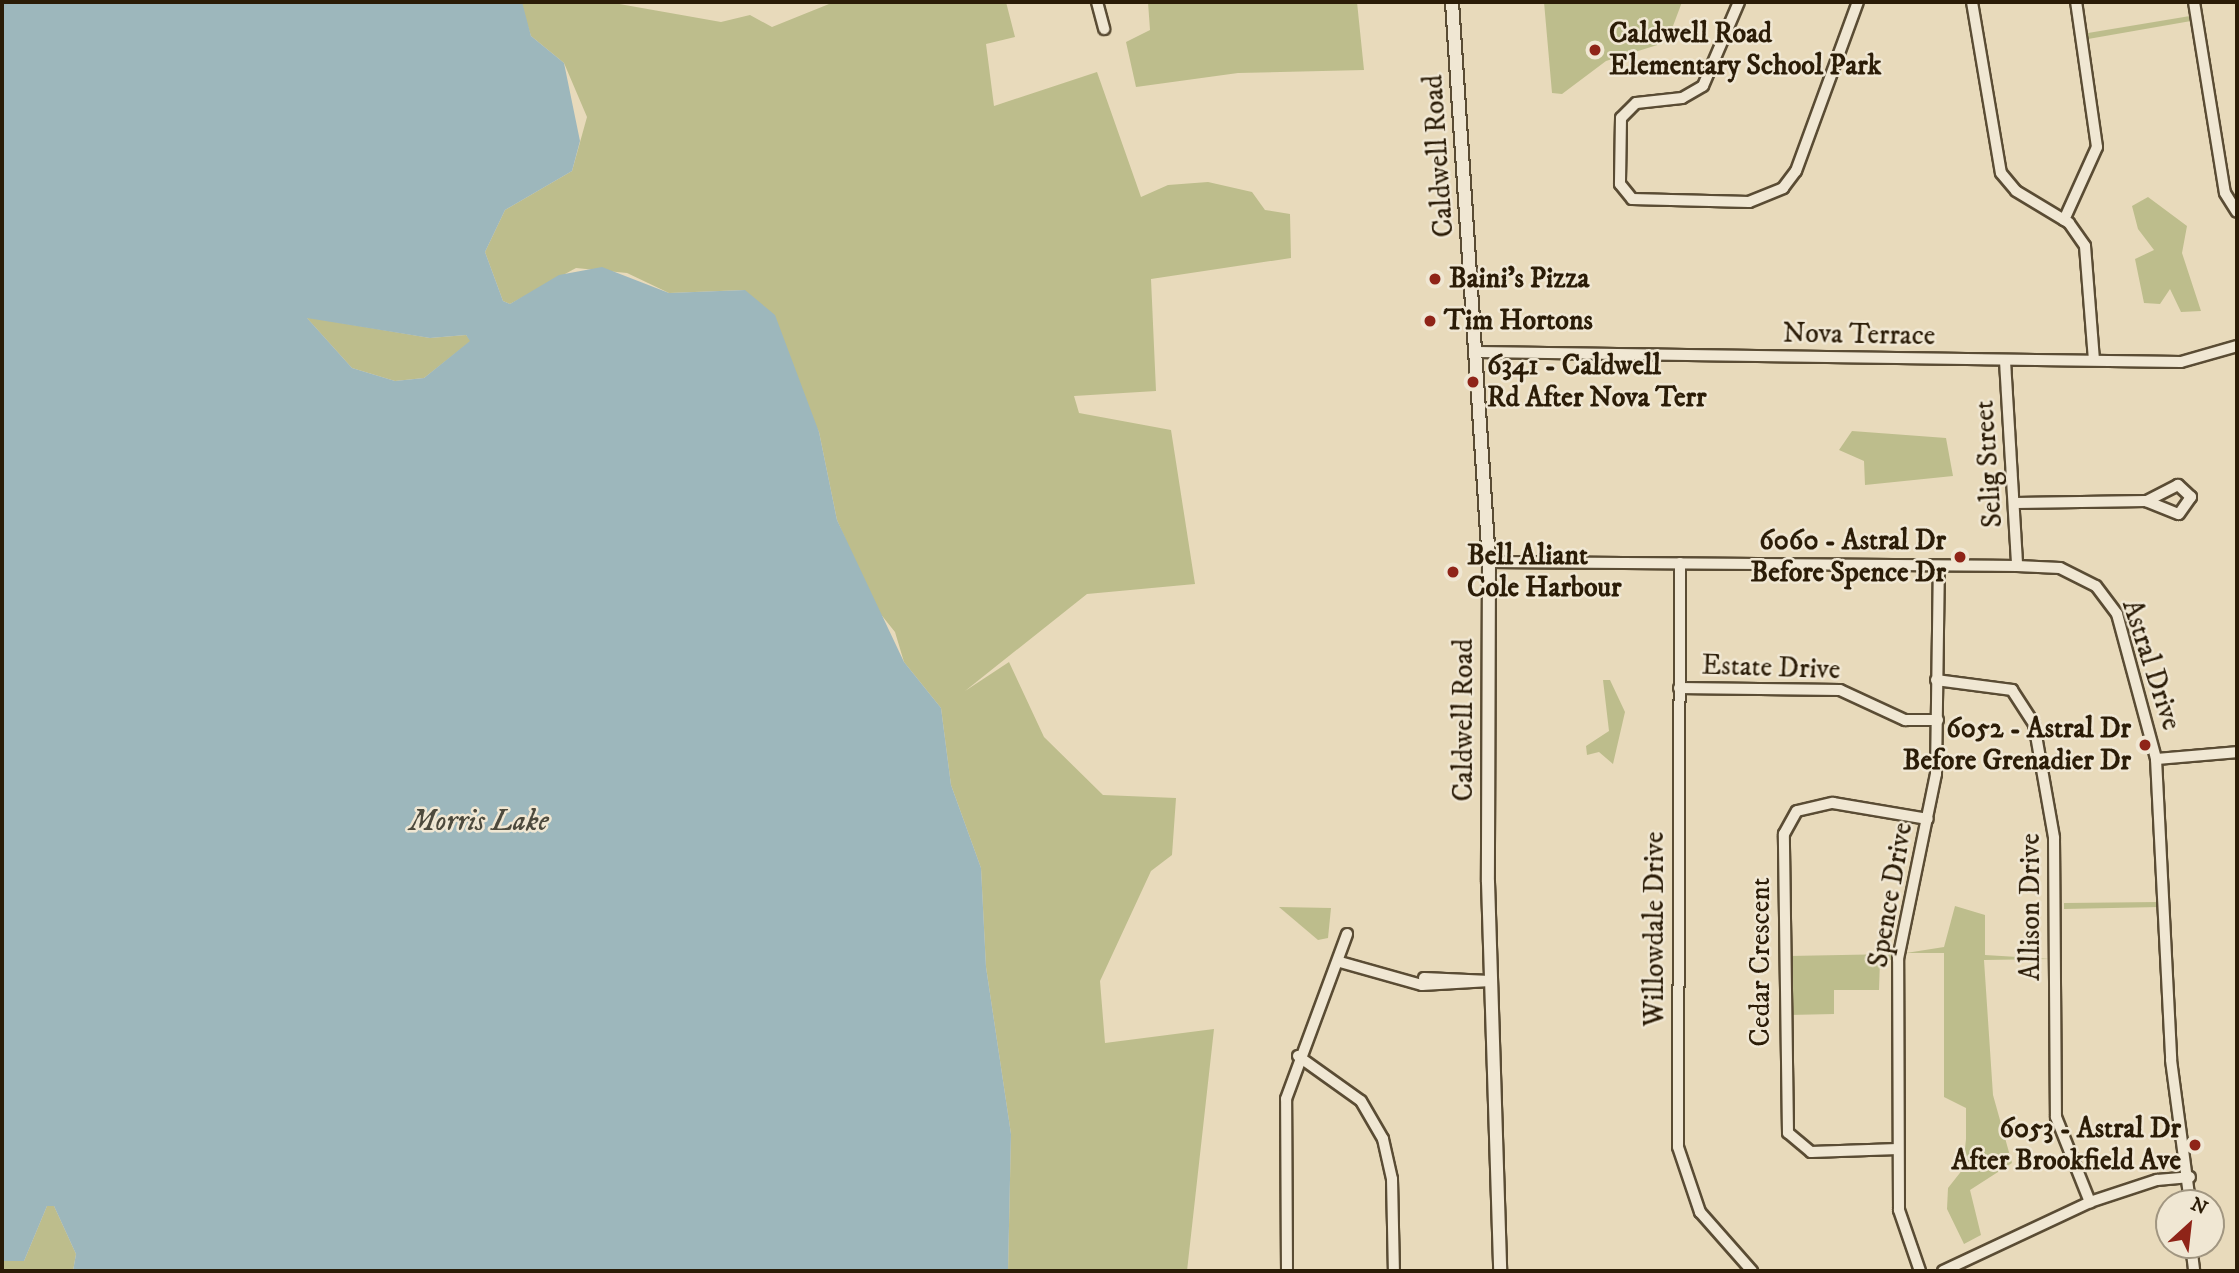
<!DOCTYPE html>
<html>
<head>
<meta charset="utf-8">
<style>
	body { margin:0 }
	#map { position:relative; width:2239px; height:1273px; overflow:hidden; background:#e8dabb; font-family:"IM FELL DW Pica",serif }
	div>[style] { position:absolute }
	[style*='--x'] { left:calc(var(--x)*1px); top:calc(var(--y)*1px); width:calc(var(--w)*1px); rotate:calc(var(--a)*1deg) }
	.green>* { inset:0; background:#bdbd8c }
	.water>* { inset:0; background:#9db7bc }
	.roads { filter:drop-shadow(2px 0 #5a4c34) drop-shadow(-2px 0 #5a4c34) drop-shadow(0 2px #5a4c34) drop-shadow(0 -2px #5a4c34) }
	.minor>* { height:10px; margin:-5px; padding:0 5px; transform-origin:5px; border-radius:5px; background:#f0e7d3 }
	.tertiary>* { height:12px; margin:-6px; padding:0 6px; transform-origin:6px; border-radius:6px; background:#f0e7d3 }
	.dots>* { width:19px; height:19px; translate:-50% -50%; box-sizing:border-box; border:4px solid #f0e7d3; border-radius:50% }
	span { translate:-50% -50%; white-space:nowrap; text-align:center; line-height:1.15; -webkit-text-stroke:5px #f0e7d3; paint-order:stroke }
	.poi-label { font-size:28px; color:#2b1c07; font-weight:700 }
	.left { translate:0 -50%; text-align:left }
	.right { translate:-100% -50%; text-align:right }
	.street-label { font-size:28px; color:#2b1c07 }
	.water-label { font-size:30px; color:#4d4a3d; font-style:italic }
	.frame { position:absolute; inset:0; border:4px solid #2b1c07; pointer-events:none }
	.north { position:absolute; left:2155px; top:1189px; width:70px; height:70px; box-sizing:border-box; background:#f0e7d3; border:2px solid #a19681; border-radius:50%; rotate:27deg; font-size:19px; font-weight:700; line-height:28px; text-align:center; color:#2b1c07 }
	.north::after { content:''; display:block; margin:auto; width:24px; height:32px; background:#8f2418; clip-path:polygon(50% 0,100% 100%,50% 72%,0 100%) }
</style>
</head>
<body>
<div id="map">
	<div class="green">
		<i style="clip-path:polygon(520px 2px,608px 2px,721px 22px,750px 15px,772px 27px,834px 2px,1006px 2px,1015px 37px,986px 44px,994px 106px,1097px 72px,1141px 197px,1168px 185px,1208px 182px,1252px 192px,1265px 210px,1290px 214px,1291px 258px,1151px 279px,1156px 391px,1074px 396px,1079px 413px,1171px 430px,1195px 584px,1087px 594px,965px 691px,1009px 662px,1044px 737px,1103px 795px,1176px 798px,1172px 855px,1151px 871px,1100px 981px,1105px 1043px,1214px 1029px,1187px 1271px,1008px 1271px,1011px 1134px,986px 967px,981px 868px,951px 785px,941px 708px,904px 662px,895px 632px,875px 607px,837px 520px,819px 432px,744px 290px,669px 293px,627px 273px,576px 268px,510px 304px,503px 301px,485px 252px,505px 210px,572px 171px,587px 117px,564px 63px,531px 36px)"></i>
		<i style="clip-path:polygon(1148px 2px,1357px 2px,1364px 70px,1238px 73px,1136px 87px,1126px 42px,1150px 30px)"></i>
		<i style="clip-path:polygon(1544px 2px,1682px 2px,1667px 42px,1606px 61px,1562px 94px,1552px 93px)"></i>
		<i style="clip-path:polygon(2190px 16px,2191px 21px,2088px 39px,2088px 33px)"></i>
		<i style="clip-path:polygon(2148px 197px,2187px 226px,2182px 253px,2201px 311px,2181px 312px,2170px 289px,2160px 304px,2144px 303px,2135px 259px,2154px 250px,2138px 229px,2132px 206px)"></i>
		<i style="clip-path:polygon(306px 317px,430px 338px,466px 335px,471px 341px,424px 378px,395px 381px,352px 368px)"></i>
		<i style="clip-path:polygon(1852px 431px,1946px 438px,1953px 476px,1865px 485px,1864px 461px,1839px 450px)"></i>
		<i style="clip-path:polygon(1603px 680px,1610px 680px,1625px 712px,1613px 764px,1599px 752px,1587px 755px,1586px 746px,1609px 731px)"></i>
		<i style="clip-path:polygon(2159px 902px,2160px 907px,2064px 909px,2064px 903px)"></i>
		<i style="clip-path:polygon(1955px 906px,1985px 915px,1985px 955px,2051px 959px,1984px 960px,1993px 1095px,2012px 1163px,1970px 1190px,1981px 1235px,1964px 1244px,1947px 1209px,1948px 1188px,1963px 1169px,1966px 1139px,1966px 1108px,1944px 1097px,1944px 953px,1906px 953px,1944px 947px)"></i>
		<i style="clip-path:polygon(1279px 907px,1331px 908px,1328px 938px,1318px 940px)"></i>
		<i style="clip-path:polygon(1894px 954px,1893px 960px,1880px 960px,1879px 990px,1834px 990px,1834px 1014px,1789px 1015px,1789px 956px)"></i>
		<i style="clip-path:polygon(47px 1206px,54px 1206px,76px 1254px,73px 1271px,2px 1271px,2px 1261px,24px 1261px)"></i>
	</div>
	<div class="water">
		<i style="clip-path:polygon(evenodd,2px 2px,522px 2px,531px 36px,564px 63px,580px 141px,572px 171px,505px 210px,485px 252px,503px 301px,510px 304px,559px 275px,602px 267px,669px 293px,745px 290px,775px 315px,819px 432px,837px 520px,904px 662px,941px 708px,951px 785px,981px 868px,986px 967px,1011px 1134px,1008px 1271px,73px 1271px,76px 1254px,54px 1206px,47px 1206px,24px 1261px,2px 1261px,2px 2px,307px 318px,430px 338px,466px 335px,470px 341px,424px 378px,395px 381px,352px 368px,307px 318px)"></i>
	</div>
	<div class="roads">
		<div class="minor">
			<i style="--x:1097;--y:2;--w:28;--a:75"></i>
			<i style="--x:1739;--y:2;--w:91;--a:113.2"></i>
			<i style="--x:1703;--y:86;--w:24;--a:150"></i>
			<i style="--x:1682;--y:98;--w:46;--a:173.8"></i>
			<i style="--x:1636;--y:103;--w:21;--a:135"></i>
			<i style="--x:1621;--y:118;--w:66;--a:90.9"></i>
			<i style="--x:1620;--y:184;--w:19;--a:51"></i>
			<i style="--x:1632;--y:199;--w:117;--a:1.5"></i>
			<i style="--x:1749;--y:202;--w:37;--a:-22"></i>
			<i style="--x:1783;--y:188;--w:21;--a:-53"></i>
			<i style="--x:1796;--y:171;--w:180;--a:-69.9"></i>
			<i style="--x:1972;--y:2;--w:173;--a:80.4"></i>
			<i style="--x:2001;--y:173;--w:23;--a:50"></i>
			<i style="--x:2016;--y:191;--w:62;--a:31.1"></i>
			<i style="--x:2069;--y:223;--w:28;--a:55"></i>
			<i style="--x:2085;--y:246;--w:114;--a:85.5"></i>
			<i style="--x:2194;--y:2;--w:193;--a:80.8"></i>
			<i style="--x:2225;--y:193;--w:22;--a:58"></i>
			<i style="--x:2064;--y:220;--w:80;--a:-65.7"></i>
			<i style="--x:2097;--y:147;--w:147;--a:-98.2"></i>
			<i style="--x:1478;--y:352;--w:703;--a:0.81"></i>
			<i style="--x:2181;--y:362;--w:58;--a:-15.9"></i>
			<i style="--x:2005;--y:361;--w:205;--a:86.6"></i>
			<i style="--x:2016;--y:503;--w:130;--a:-0.9"></i>
			<i style="--x:2146;--y:501;--w:35;--a:22"></i>
			<i style="--x:2179;--y:514;--w:21;--a:-55"></i>
			<i style="--x:2191;--y:497;--w:18;--a:-137"></i>
			<i style="--x:2178;--y:485;--w:36;--a:153"></i>
			<i style="--x:1489;--y:562;--w:528;--a:0.43"></i>
			<i style="--x:2017;--y:566;--w:43;--a:2.7"></i>
			<i style="--x:2060;--y:568;--w:40;--a:26.6"></i>
			<i style="--x:2096;--y:586;--w:35;--a:53"></i>
			<i style="--x:2117;--y:614;--w:150;--a:74.9"></i>
			<i style="--x:2156;--y:759;--w:301;--a:87.1"></i>
			<i style="--x:2171;--y:1060;--w:144;--a:82.4"></i>
			<i style="--x:1680;--y:563;--w:584;--a:90.2"></i>
			<i style="--x:1678;--y:1147;--w:69;--a:71.3"></i>
			<i style="--x:1700;--y:1212;--w:79;--a:48.6"></i>
			<i style="--x:1936;--y:680;--w:77;--a:7.5"></i>
			<i style="--x:2012;--y:690;--w:40;--a:57.1"></i>
			<i style="--x:2034;--y:724;--w:116;--a:80"></i>
			<i style="--x:2054;--y:838;--w:279;--a:89.6"></i>
			<i style="--x:2056;--y:1117;--w:92;--a:68.2"></i>
			<i style="--x:1679;--y:688;--w:161;--a:0.7"></i>
			<i style="--x:1840;--y:690;--w:72;--a:24.8"></i>
			<i style="--x:1905;--y:720;--w:33;--a:0"></i>
			<i style="--x:2156;--y:759;--w:81;--a:-4.9"></i>
			<i style="--x:1340;--y:962;--w:85;--a:15.7"></i>
			<i style="--x:1422;--y:985;--w:68;--a:-3.4"></i>
			<i style="--x:1424;--y:978;--w:66;--a:2.6"></i>
			<i style="--x:1298;--y:1056;--w:77;--a:35.5"></i>
			<i style="--x:1361;--y:1101;--w:44;--a:59.9"></i>
			<i style="--x:1383;--y:1139;--w:41;--a:77.3"></i>
			<i style="--x:1392;--y:1179;--w:92;--a:88.8"></i>
			<i style="--x:1898;--y:1149;--w:87;--a:178"></i>
			<i style="--x:1811;--y:1152;--w:30;--a:-140"></i>
			<i style="--x:1788;--y:1133;--w:299;--a:-90.8"></i>
			<i style="--x:1784;--y:834;--w:26;--a:-61"></i>
			<i style="--x:1797;--y:811;--w:37;--a:-13"></i>
			<i style="--x:1833;--y:803;--w:96;--a:9.6"></i>
			<i style="--x:2191;--y:1245;--w:26;--a:83"></i>
			<i style="--x:1287;--y:1271;--w:172;--a:-90.3"></i>
			<i style="--x:1286;--y:1099;--w:176;--a:-69.7"></i>
			<i style="--x:1920;--y:1271;--w:65;--a:-109"></i>
			<i style="--x:1899;--y:1210;--w:251;--a:-90.2"></i>
			<i style="--x:1898;--y:959;--w:189;--a:-78.4"></i>
			<i style="--x:1936;--y:774;--w:208;--a:-89.2"></i>
			<i style="--x:1943;--y:1271;--w:162;--a:-25.1"></i>
			<i style="--x:2090;--y:1202;--w:71;--a:-18.2"></i>
			<i style="--x:2157;--y:1180;--w:33;--a:-5"></i>
		</div>
		<div class="tertiary">
			<i style="--x:1452;--y:2;--w:561;--a:86.22"></i>
			<i style="--x:1489;--y:562;--w:320;--a:90.2"></i>
			<i style="--x:1488;--y:882;--w:389;--a:88.2"></i>
		</div>
	</div>
	<div class="dots">
		<i style="left:1595px;top:50px;background:#8f2418"></i>
		<i style="left:1435px;top:279px;background:#8f2418"></i>
		<i style="left:1430px;top:321px;background:#8f2418"></i>
		<i style="left:1473px;top:382px;background:#8f2418"></i>
		<i style="left:1960px;top:557px;background:#8f2418"></i>
		<i style="left:1453px;top:572px;background:#8f2418"></i>
		<i style="left:2145px;top:745px;background:#8f2418"></i>
		<i style="left:2195px;top:1145px;background:#8f2418"></i>
	</div>
	<div class="poi-label">
		<span class="left" style="left:1609px;top:50px">Caldwell Road<br>Elementary School Park</span>
		<span class="left" style="left:1449px;top:279px">Baini's Pizza</span>
		<span class="left" style="left:1444px;top:321px">Tim Hortons</span>
		<span class="left" style="left:1487px;top:382px">6341 - Caldwell<br>Rd After Nova Terr</span>
		<span class="right" style="left:1946px;top:557px">6060 - Astral Dr<br>Before Spence Dr</span>
		<span class="left" style="left:1467px;top:572px">Bell Aliant<br>Cole Harbour</span>
		<span class="right" style="left:2131px;top:745px">6052 - Astral Dr<br>Before Grenadier Dr</span>
		<span class="right" style="left:2181px;top:1145px">6053 - Astral Dr<br>After Brookfield Ave</span>
	</div>
	<div class="street-label">
		<span style="left:1439px;top:156px;rotate:-94deg">Caldwell Road</span>
		<span style="left:1859px;top:335px;rotate:1deg">Nova Terrace</span>
		<span style="left:1989px;top:464px;rotate:-94deg">Selig Street</span>
		<span style="left:2151px;top:665px;rotate:72deg">Astral Drive</span>
		<span style="left:1771px;top:668px;rotate:2deg">Estate Drive</span>
		<span style="left:1464px;top:720px;rotate:-90deg">Caldwell Road</span>
		<span style="left:1891px;top:895px;rotate:-80deg">Spence Drive</span>
		<span style="left:2031px;top:907px;rotate:-90deg">Allison Drive</span>
		<span style="left:1655px;top:929px;rotate:-90deg">Willowdale Drive</span>
		<span style="left:1761px;top:962px;rotate:-90deg">Cedar Crescent</span>
	</div>
	<div class="water-label">
		<span style="left:479px;top:822px">Morris Lake</span>
	</div>
	<div class="frame"></div>
	<div class="north">N</div>
</div>
</body>
</html>
